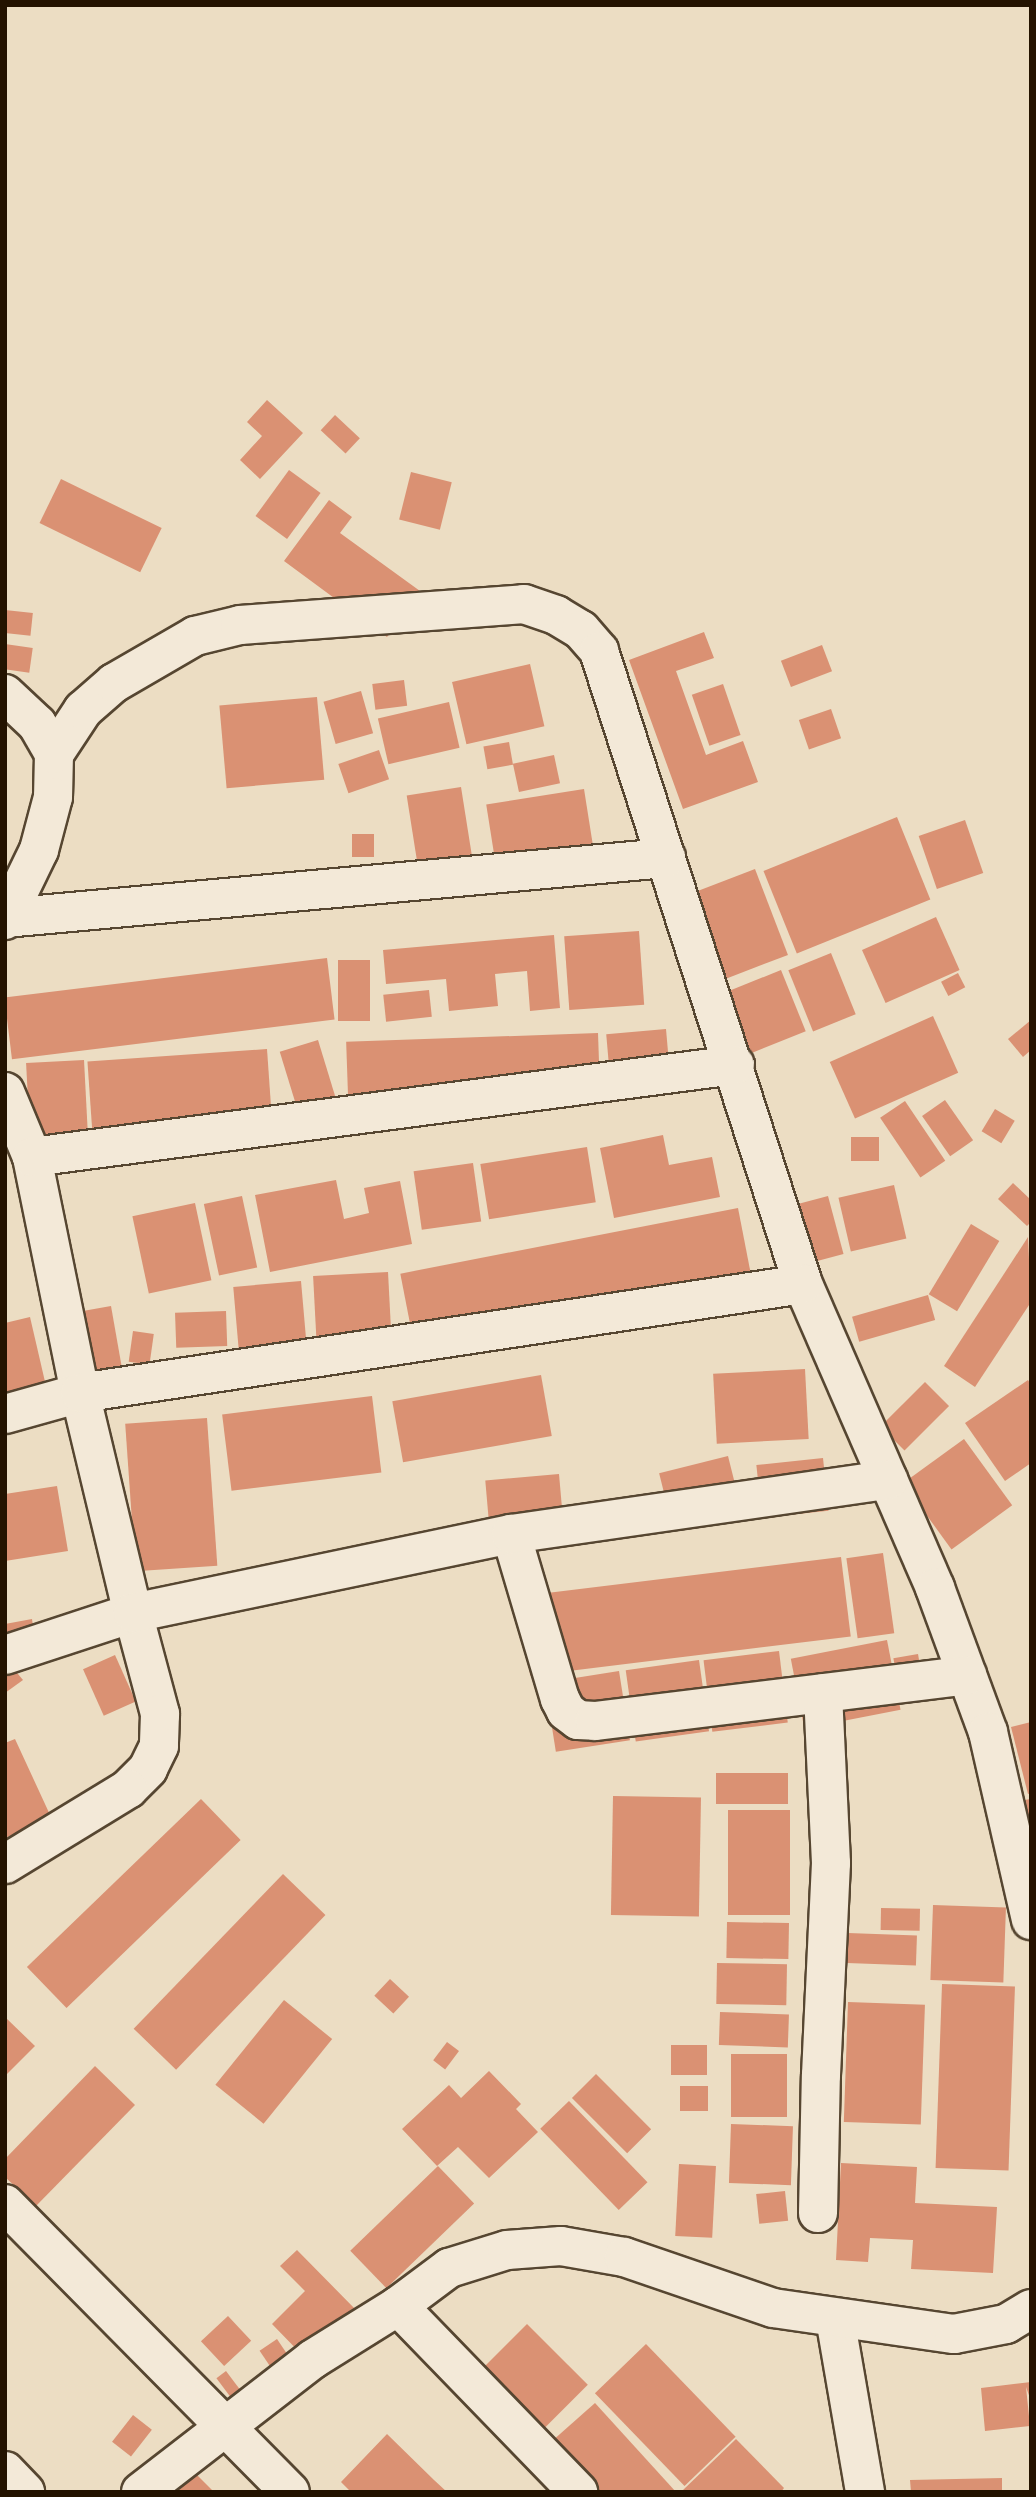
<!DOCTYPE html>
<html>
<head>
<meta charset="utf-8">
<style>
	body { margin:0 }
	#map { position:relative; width:1036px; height:2497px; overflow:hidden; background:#ecddc3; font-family:Vollkorn,serif }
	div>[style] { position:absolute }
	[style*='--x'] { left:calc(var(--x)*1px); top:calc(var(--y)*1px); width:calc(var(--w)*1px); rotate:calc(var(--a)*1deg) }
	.building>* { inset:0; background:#da9173; transform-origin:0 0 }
	.roads { filter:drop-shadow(2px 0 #564631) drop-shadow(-2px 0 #564631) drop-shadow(0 2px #564631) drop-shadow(0 -2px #564631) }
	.minor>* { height:38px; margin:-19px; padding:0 19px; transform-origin:19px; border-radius:19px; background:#f3e9d8 }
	span { translate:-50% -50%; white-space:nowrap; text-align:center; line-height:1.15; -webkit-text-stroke:5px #f3e9d8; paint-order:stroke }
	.frame { position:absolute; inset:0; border:7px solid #241300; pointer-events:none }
</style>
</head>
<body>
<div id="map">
	<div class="building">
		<i style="clip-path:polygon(267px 400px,303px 433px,260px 479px,240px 460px,262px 436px,247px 422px)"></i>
		<i style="left:335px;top:415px;width:34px;height:21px;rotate:43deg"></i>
		<i style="left:289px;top:470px;width:39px;height:57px;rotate:36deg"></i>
		<i style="left:411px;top:472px;width:42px;height:49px;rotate:14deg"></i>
		<i style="left:61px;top:479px;width:112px;height:49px;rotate:26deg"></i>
		<i style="clip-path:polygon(329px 500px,352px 517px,340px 533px,420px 591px,387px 637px,284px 561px)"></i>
		<i style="left:5px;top:610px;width:28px;height:23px;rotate:6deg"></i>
		<i style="clip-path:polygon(704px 632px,714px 658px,676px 671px,706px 755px,743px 741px,758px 782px,683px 809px,629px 660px)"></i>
		<i style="left:5px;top:644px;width:28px;height:25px;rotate:8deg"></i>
		<i style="left:822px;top:645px;width:28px;height:44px;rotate:69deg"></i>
		<i style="left:530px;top:664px;width:64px;height:80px;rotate:77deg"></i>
		<i style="left:404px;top:680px;width:26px;height:32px;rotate:83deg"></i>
		<i style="left:723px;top:684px;width:54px;height:33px;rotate:71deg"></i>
		<i style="left:361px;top:691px;width:44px;height:39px;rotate:74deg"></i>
		<i style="left:317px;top:697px;width:83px;height:98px;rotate:85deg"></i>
		<i style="left:449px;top:702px;width:47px;height:73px;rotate:77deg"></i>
		<i style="left:831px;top:709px;width:31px;height:34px;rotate:71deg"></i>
		<i style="left:509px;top:742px;width:23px;height:26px;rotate:80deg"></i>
		<i style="left:379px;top:750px;width:31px;height:43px;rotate:71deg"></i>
		<i style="left:554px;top:755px;width:29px;height:42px;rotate:78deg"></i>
		<i style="left:461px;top:787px;width:73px;height:55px;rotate:81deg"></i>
		<i style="left:584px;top:789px;width:62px;height:99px;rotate:81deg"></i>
		<i style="left:897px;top:817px;width:89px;height:144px;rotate:68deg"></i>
		<i style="left:965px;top:820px;width:56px;height:49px;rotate:71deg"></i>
		<i style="left:352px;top:834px;width:22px;height:23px"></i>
		<i style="left:755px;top:869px;width:92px;height:83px;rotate:69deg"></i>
		<i style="left:936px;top:917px;width:58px;height:81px;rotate:66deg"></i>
		<i style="left:639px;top:931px;width:74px;height:75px;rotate:86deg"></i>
		<i style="clip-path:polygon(554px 935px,560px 1008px,530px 1011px,527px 971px,495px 974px,498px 1006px,449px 1011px,446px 979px,386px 984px,383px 950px)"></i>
		<i style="left:831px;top:953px;width:66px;height:46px;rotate:68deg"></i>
		<i style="left:327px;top:958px;width:62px;height:325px;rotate:83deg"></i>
		<i style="left:338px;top:960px;width:32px;height:61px"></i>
		<i style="left:781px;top:970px;width:66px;height:75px;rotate:68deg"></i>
		<i style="left:958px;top:973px;width:16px;height:19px;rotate:63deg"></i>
		<i style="left:429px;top:990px;width:27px;height:46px;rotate:84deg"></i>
		<i style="left:933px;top:1016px;width:62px;height:113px;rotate:66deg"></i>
		<i style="clip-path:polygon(1031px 1020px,1031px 1050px,1023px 1057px,1008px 1039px)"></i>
		<i style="left:666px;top:1029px;width:55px;height:60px;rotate:85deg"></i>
		<i style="left:598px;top:1033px;width:59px;height:252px;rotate:88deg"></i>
		<i style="left:318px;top:1040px;width:59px;height:40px;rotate:73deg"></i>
		<i style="left:267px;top:1049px;width:70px;height:180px;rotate:86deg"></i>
		<i style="left:84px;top:1060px;width:74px;height:58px;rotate:87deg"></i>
		<i style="left:945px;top:1100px;width:49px;height:28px;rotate:55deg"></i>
		<i style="left:905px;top:1101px;width:72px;height:30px;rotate:56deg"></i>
		<i style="left:995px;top:1109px;width:23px;height:26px;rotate:31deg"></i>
		<i style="clip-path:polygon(663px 1135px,669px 1165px,712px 1157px,720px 1197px,614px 1218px,600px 1148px)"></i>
		<i style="left:851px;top:1137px;width:28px;height:24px"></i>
		<i style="left:587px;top:1147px;width:56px;height:108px;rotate:81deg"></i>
		<i style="left:473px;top:1163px;width:59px;height:60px;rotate:82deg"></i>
		<i style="clip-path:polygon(336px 1180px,344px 1219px,369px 1213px,364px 1188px,400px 1181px,412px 1244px,270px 1272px,255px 1195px)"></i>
		<i style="clip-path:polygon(1013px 1183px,1031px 1200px,1031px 1222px,1027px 1226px,998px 1199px)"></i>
		<i style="left:894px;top:1185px;width:55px;height:57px;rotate:77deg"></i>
		<i style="left:242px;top:1196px;width:73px;height:39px;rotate:78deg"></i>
		<i style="left:828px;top:1196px;width:60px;height:36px;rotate:75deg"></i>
		<i style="left:195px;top:1203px;width:79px;height:64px;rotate:78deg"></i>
		<i style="left:738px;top:1208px;width:65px;height:344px;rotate:79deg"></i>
		<i style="left:971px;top:1224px;width:33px;height:82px;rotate:31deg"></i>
		<i style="clip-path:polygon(1028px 1237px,1031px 1302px,975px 1387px,944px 1366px)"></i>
		<i style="left:388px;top:1272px;width:62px;height:75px;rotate:87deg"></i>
		<i style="left:301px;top:1281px;width:72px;height:68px;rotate:85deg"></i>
		<i style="left:928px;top:1295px;width:26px;height:79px;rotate:74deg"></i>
		<i style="left:111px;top:1306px;width:71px;height:40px;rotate:80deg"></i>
		<i style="left:226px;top:1311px;width:35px;height:51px;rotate:88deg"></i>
		<i style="clip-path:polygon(30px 1317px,49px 1399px,5px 1409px,5px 1323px)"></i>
		<i style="left:133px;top:1331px;width:21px;height:31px;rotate:8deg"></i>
		<i style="left:805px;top:1369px;width:70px;height:92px;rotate:87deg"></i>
		<i style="left:541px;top:1375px;width:62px;height:151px;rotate:80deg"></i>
		<i style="clip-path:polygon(1028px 1380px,1031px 1385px,1031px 1463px,1005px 1481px,965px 1423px)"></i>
		<i style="left:925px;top:1382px;width:34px;height:63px;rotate:45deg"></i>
		<i style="left:372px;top:1396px;width:77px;height:151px;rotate:83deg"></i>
		<i style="left:207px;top:1418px;width:148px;height:82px;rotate:86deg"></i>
		<i style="left:964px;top:1439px;width:82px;height:75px;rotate:54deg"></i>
		<i style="left:728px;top:1456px;width:56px;height:71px;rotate:76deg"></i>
		<i style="left:823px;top:1458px;width:53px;height:67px;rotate:84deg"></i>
		<i style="left:559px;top:1474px;width:72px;height:74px;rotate:85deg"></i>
		<i style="clip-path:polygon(57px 1486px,68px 1551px,5px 1561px,5px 1494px)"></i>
		<i style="left:883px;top:1553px;width:81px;height:37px;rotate:82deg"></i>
		<i style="left:841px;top:1557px;width:80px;height:323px;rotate:83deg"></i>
		<i style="clip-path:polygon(32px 1619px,35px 1641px,5px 1646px,5px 1624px)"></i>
		<i style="left:887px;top:1640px;width:71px;height:98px;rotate:79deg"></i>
		<i style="left:779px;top:1651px;width:72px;height:76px;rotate:83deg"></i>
		<i style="left:918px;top:1654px;width:23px;height:25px;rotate:80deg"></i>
		<i style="left:115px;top:1655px;width:51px;height:35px;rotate:66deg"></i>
		<i style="left:699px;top:1660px;width:72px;height:74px;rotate:82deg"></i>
		<i style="clip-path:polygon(7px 1661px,23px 1680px,5px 1693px,5px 1662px)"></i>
		<i style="left:619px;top:1671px;width:70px;height:75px;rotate:81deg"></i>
		<i style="clip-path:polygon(1031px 1722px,1031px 1793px,1028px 1794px,1011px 1727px)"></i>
		<i style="clip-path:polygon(15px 1739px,51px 1817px,5px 1838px,5px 1743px)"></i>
		<i style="left:716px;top:1773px;width:72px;height:31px"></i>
		<i style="left:613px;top:1796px;width:88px;height:119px;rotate:1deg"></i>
		<i style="left:201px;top:1799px;width:57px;height:242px;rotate:46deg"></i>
		<i style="clip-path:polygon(1031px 1799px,1031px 1823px,1030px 1824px,1024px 1800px)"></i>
		<i style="left:728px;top:1810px;width:62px;height:105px"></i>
		<i style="left:283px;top:1874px;width:59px;height:215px;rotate:44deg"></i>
		<i style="left:933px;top:1905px;width:73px;height:75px;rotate:2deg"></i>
		<i style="left:881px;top:1908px;width:39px;height:22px;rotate:1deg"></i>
		<i style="left:727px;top:1922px;width:62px;height:36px;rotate:1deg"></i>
		<i style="left:848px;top:1933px;width:69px;height:30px;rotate:2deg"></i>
		<i style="left:717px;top:1963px;width:70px;height:41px;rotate:1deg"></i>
		<i style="left:390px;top:1979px;width:26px;height:23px;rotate:43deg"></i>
		<i style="left:942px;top:1984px;width:73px;height:184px;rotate:2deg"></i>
		<i style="left:284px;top:2000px;width:62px;height:109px;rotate:39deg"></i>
		<i style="left:848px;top:2002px;width:77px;height:120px;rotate:2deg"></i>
		<i style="left:720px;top:2012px;width:69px;height:33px;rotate:2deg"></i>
		<i style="clip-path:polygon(5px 2017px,35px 2046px,5px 2076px)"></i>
		<i style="left:447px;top:2042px;width:15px;height:23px;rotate:37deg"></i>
		<i style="left:671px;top:2045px;width:36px;height:30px"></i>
		<i style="left:731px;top:2054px;width:56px;height:63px"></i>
		<i style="clip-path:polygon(95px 2066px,135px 2105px,36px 2206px,5px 2177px,5px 2159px)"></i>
		<i style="clip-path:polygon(489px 2071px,521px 2104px,516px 2109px,538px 2132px,489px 2178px,458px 2147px,437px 2166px,402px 2129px,449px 2085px,461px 2098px)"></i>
		<i style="left:596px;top:2074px;width:78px;height:34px;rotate:45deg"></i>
		<i style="left:680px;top:2086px;width:28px;height:25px"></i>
		<i style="left:569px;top:2101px;width:113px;height:40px;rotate:46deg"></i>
		<i style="left:731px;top:2124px;width:62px;height:59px;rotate:2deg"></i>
		<i style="clip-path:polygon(841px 2163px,917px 2167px,915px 2203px,997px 2207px,993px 2273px,911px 2269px,913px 2240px,870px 2238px,868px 2262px,836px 2260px)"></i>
		<i style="left:679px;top:2164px;width:37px;height:72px;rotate:3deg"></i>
		<i style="left:438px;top:2166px;width:52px;height:122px;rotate:46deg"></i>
		<i style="left:785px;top:2191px;width:30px;height:29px;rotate:84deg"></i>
		<i style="clip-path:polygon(297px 2250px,357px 2311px,307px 2360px,272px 2324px,305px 2291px,280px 2266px)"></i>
		<i style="left:228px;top:2316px;width:34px;height:37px;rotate:47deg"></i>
		<i style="left:527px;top:2324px;width:86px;height:88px;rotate:45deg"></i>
		<i style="left:277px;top:2339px;width:22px;height:21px;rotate:56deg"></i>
		<i style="left:646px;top:2344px;width:129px;height:71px;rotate:46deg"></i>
		<i style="left:226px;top:2371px;width:35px;height:12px;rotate:53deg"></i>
		<i style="clip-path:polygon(1031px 2382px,1031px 2401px,1026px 2387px,1030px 2426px,985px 2431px,981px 2388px)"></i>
		<i style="clip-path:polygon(595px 2403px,676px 2492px,566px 2492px,534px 2457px)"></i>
		<i style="left:133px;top:2415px;width:24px;height:34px;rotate:38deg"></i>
		<i style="clip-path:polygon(387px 2434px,434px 2480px,447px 2492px,351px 2492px,341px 2482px)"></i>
		<i style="clip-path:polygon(736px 2439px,784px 2488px,781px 2492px,683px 2490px)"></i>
		<i style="clip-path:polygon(195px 2473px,214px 2492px,177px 2492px)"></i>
		<i style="clip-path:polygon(1002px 2478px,1002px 2492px,911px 2492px,910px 2480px)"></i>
	</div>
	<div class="roads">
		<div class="minor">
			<i style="--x:5;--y:694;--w:44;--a:43.2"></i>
			<i style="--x:37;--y:724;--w:34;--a:60"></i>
			<i style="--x:54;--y:754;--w:43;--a:91.3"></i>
			<i style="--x:53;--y:797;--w:55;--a:104.8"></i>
			<i style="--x:39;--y:850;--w:78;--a:115.9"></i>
			<i style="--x:54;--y:754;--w:53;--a:-56.6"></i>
			<i style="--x:83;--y:710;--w:41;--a:-41.1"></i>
			<i style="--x:114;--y:683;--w:94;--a:-30.1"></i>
			<i style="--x:195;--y:636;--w:46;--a:-13.7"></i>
			<i style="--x:240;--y:625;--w:285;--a:-4.2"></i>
			<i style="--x:524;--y:604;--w:34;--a:19"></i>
			<i style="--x:556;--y:615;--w:29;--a:31"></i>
			<i style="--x:581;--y:630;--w:28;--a:49"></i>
			<i style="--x:599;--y:651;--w:665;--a:72.14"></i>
			<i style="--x:803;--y:1284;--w:331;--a:66.5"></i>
			<i style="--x:935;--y:1588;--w:153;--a:69.8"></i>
			<i style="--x:988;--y:1732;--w:193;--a:77.1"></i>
			<i style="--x:5;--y:918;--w:664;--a:-5.19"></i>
			<i style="--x:5;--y:1092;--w:70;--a:67.4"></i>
			<i style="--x:32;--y:1157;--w:241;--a:78.5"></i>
			<i style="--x:80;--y:1393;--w:226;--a:76.5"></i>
			<i style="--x:133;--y:1613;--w:105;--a:75"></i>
			<i style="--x:160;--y:1714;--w:32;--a:92"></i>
			<i style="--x:159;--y:1746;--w:25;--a:116"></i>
			<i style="--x:148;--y:1769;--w:28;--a:135"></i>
			<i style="--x:128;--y:1789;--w:144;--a:148.6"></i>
			<i style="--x:32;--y:1157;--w:709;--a:-7.46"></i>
			<i style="--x:5;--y:1414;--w:78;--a:-15.6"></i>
			<i style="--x:80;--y:1393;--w:731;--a:-8.57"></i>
			<i style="--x:511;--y:1534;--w:172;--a:73.5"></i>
			<i style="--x:560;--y:1699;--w:13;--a:63"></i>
			<i style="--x:566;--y:1711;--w:15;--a:37"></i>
			<i style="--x:578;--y:1720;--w:17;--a:3"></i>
			<i style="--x:595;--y:1721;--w:375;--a:-7"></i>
			<i style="--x:5;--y:1655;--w:135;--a:-18.2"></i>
			<i style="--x:133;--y:1613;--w:386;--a:-11.8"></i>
			<i style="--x:511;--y:1534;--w:381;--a:-8.2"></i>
			<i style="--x:5;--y:2204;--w:405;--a:45.3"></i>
			<i style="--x:818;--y:2213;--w:138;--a:-88.8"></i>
			<i style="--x:821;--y:2075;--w:212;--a:-87.3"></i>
			<i style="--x:831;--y:1863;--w:170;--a:-92.7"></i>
			<i style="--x:398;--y:2306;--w:259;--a:45.9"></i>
			<i style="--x:835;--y:2318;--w:177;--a:80.2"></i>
			<i style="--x:5;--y:2471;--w:29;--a:46"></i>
			<i style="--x:141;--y:2492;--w:217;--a:-37.7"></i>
			<i style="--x:313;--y:2359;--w:100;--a:-31.9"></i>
			<i style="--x:398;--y:2306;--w:64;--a:-36.7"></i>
			<i style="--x:449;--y:2268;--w:61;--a:-17.2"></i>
			<i style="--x:507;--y:2250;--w:54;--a:-4.2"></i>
			<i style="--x:561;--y:2246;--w:64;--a:9.9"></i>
			<i style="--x:624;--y:2257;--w:157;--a:18.9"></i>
			<i style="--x:773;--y:2308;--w:183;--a:8.2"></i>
			<i style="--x:954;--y:2334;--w:53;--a:-10.9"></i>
			<i style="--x:1006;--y:2324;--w:29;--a:-31"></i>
		</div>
	</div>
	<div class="frame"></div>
</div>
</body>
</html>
